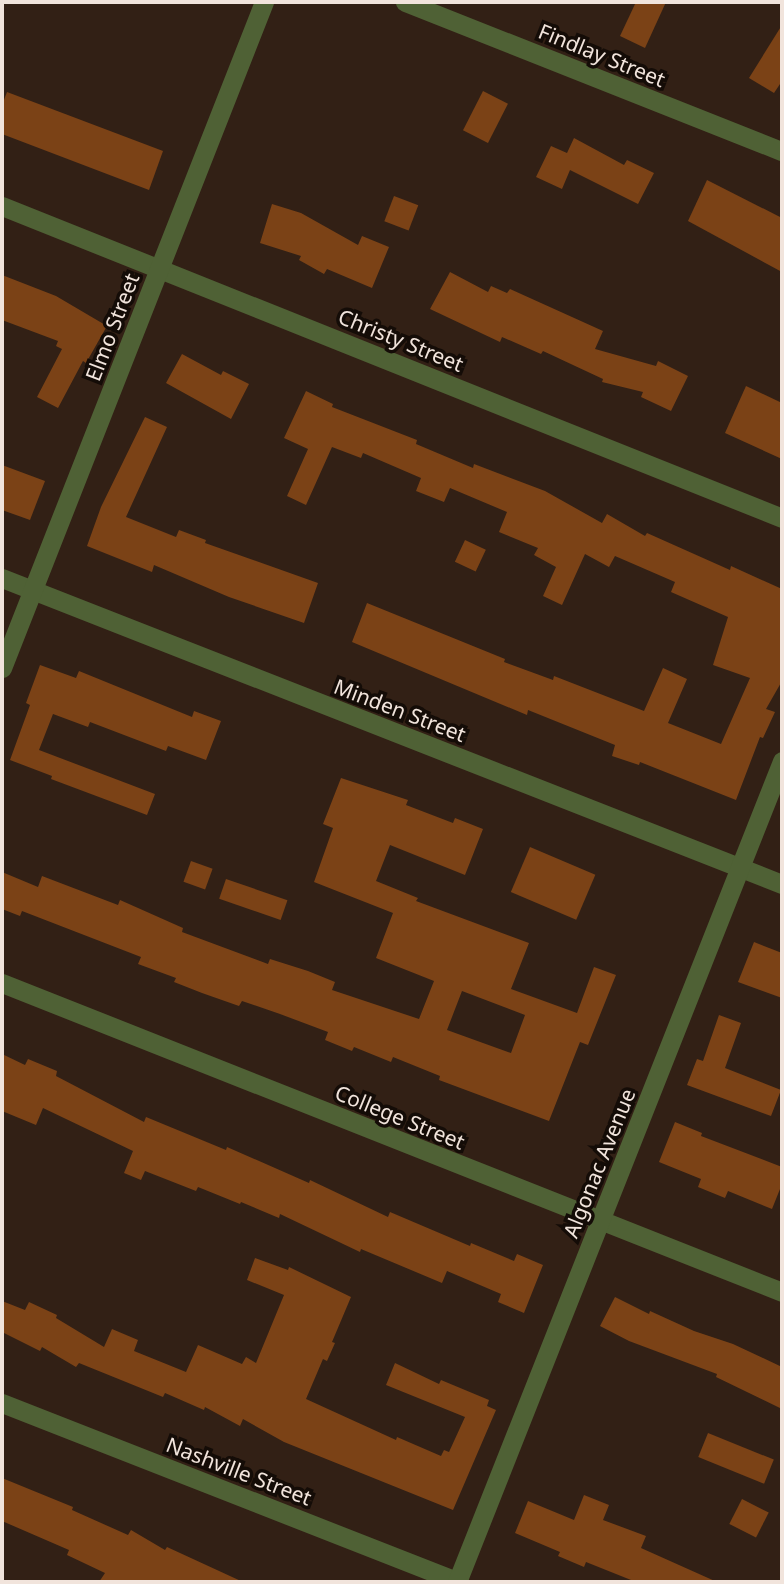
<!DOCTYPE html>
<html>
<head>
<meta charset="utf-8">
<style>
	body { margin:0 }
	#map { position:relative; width:784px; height:1584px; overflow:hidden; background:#322015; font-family:"Noto Sans",sans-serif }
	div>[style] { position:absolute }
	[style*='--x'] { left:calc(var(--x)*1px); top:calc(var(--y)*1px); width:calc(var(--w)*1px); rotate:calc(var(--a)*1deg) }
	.building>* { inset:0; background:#7b4216; transform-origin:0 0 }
	.minor>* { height:19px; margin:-9.5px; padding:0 9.5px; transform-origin:9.5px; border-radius:9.5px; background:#4f6135 }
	span { translate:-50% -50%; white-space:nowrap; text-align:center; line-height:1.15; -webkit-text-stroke:7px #140c07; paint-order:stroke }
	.street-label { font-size:21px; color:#f1e4dc }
	.frame { position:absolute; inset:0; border:4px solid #f1e4dc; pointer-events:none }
</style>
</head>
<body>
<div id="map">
	<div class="building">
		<i style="clip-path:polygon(636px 2px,666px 2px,645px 48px,620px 36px)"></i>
		<i style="clip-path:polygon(782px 25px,782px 81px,774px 93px,749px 78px)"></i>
		<i style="left:483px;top:91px;width:28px;height:44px;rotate:27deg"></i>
		<i style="clip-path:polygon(7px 92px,163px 151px,149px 190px,2px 134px,2px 105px)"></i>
		<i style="clip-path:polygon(574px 138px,624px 165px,627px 160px,654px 173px,638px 204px,570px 170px,562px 189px,536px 177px,551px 146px,567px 153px)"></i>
		<i style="clip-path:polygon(707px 180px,782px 218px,782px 272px,688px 221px)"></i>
		<i style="left:394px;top:196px;width:26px;height:27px;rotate:21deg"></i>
		<i style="clip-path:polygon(272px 204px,301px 213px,358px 245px,362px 236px,389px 247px,372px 288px,327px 269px,324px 274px,299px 260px,301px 256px,260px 243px)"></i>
		<i style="clip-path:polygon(450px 272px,488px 292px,491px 286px,507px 293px,510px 289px,603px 331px,595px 349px,656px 366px,658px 361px,688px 376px,671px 411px,641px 397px,643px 392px,602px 382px,603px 379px,543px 351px,541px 354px,502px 337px,500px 342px,430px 309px)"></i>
		<i style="clip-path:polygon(2px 275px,56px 296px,107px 326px,86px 363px,83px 361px,58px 408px,37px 397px,62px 349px,56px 346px,58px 341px,2px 320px)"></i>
		<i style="clip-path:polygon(182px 354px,221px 375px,223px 371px,249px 384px,231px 419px,166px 383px)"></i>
		<i style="clip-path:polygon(746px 386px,782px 403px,782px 459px,725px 433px)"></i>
		<i style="clip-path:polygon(306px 391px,333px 404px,332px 407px,417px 440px,416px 444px,473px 468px,474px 464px,545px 491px,602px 523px,607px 514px,645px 536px,647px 533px,730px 570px,731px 566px,782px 589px,782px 681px,766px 709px,775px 712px,763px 738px,760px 737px,736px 800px,640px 762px,639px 765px,612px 756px,615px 745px,528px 710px,527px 715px,352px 642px,367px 603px,505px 659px,504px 662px,553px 680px,554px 676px,644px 711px,663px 668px,687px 679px,668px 723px,721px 744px,750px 678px,713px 665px,728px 617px,671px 592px,675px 582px,615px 556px,609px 567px,585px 554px,562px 605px,543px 596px,556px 567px,534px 555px,538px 548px,499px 532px,507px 512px,450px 488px,444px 502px,416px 491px,421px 478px,363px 453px,361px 458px,332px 447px,306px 505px,287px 496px,308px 449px,284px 438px)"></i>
		<i style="clip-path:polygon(145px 417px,167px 427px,126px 517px,176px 537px,179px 530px,206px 540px,205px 543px,318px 583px,304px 623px,229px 597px,154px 565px,152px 572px,87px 546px,101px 507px)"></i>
		<i style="clip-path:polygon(2px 465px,45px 481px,30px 520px,2px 510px)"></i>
		<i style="left:465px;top:540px;width:23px;height:24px;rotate:25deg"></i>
		<i style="clip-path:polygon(40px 665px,76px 678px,79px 671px,192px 717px,194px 711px,221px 721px,206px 760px,168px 746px,166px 751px,90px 722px,88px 727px,53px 714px,39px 750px,155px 794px,147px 815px,51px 779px,52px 776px,10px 760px,30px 705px,26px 703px)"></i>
		<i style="clip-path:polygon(evenodd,341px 778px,408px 800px,406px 805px,453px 823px,455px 818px,483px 829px,465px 875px,390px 845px,376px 881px,418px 898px,416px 901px,529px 943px,511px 989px,577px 1013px,594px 967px,616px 975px,588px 1045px,580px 1042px,549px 1121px,439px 1080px,440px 1076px,393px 1057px,391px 1062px,354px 1047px,352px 1051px,325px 1040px,328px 1032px,280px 1014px,242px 1001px,239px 1006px,202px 993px,174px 982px,176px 978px,138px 964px,141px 957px,22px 911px,20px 916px,2px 909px,2px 872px,38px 887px,42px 876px,118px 905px,120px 900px,183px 928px,182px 932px,268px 964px,270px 959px,308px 971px,335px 982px,332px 990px,419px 1019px,434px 981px,376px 958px,393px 913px,314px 882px,333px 828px,323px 824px,341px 778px,462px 991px,525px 1015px,511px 1053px,447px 1030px,462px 991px)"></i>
		<i style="left:530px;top:847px;width:71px;height:49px;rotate:23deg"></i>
		<i style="left:191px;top:861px;width:23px;height:22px;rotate:20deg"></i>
		<i style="left:226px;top:879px;width:65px;height:21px;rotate:19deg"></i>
		<i style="clip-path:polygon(754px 942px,782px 953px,782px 998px,738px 982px)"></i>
		<i style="clip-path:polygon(719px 1015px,741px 1023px,725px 1068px,781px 1090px,771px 1116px,687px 1085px,697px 1059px,703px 1061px)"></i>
		<i style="clip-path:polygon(2px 1054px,25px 1065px,28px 1059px,57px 1071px,56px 1076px,144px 1122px,146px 1117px,226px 1150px,227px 1147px,309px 1183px,310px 1180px,388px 1217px,390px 1212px,470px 1246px,471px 1243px,514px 1261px,517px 1254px,543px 1265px,524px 1313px,498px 1302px,501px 1294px,447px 1271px,442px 1283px,361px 1249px,360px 1252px,280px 1214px,279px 1218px,241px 1202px,240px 1204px,198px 1187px,196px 1191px,145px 1171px,141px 1180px,124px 1173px,133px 1151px,43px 1108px,36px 1125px,2px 1111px)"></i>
		<i style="clip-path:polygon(675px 1122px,702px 1133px,701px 1136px,782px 1167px,782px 1184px,772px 1209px,728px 1191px,725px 1198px,698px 1187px,701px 1179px,659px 1162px)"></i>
		<i style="clip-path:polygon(255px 1258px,288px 1270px,289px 1267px,351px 1297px,332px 1342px,335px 1343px,327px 1361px,323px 1359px,306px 1399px,396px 1440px,397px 1437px,441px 1456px,444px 1450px,449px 1452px,465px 1417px,386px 1385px,395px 1363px,439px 1384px,441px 1380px,489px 1400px,487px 1406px,496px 1410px,453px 1510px,284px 1442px,243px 1419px,240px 1426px,205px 1407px,204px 1410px,165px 1393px,163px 1397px,79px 1363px,76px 1367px,42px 1347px,40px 1351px,2px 1332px,2px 1301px,25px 1310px,29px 1302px,57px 1315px,56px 1318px,104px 1347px,112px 1329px,138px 1340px,134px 1351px,186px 1372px,198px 1345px,242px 1364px,246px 1357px,256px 1363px,284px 1295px,247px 1280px)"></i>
		<i style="clip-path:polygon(615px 1297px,649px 1314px,650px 1311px,694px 1331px,733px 1344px,782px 1367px,782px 1409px,716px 1377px,717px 1374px,629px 1341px,600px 1326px)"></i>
		<i style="left:708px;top:1433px;width:71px;height:26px;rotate:22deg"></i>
		<i style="clip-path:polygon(2px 1478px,73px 1507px,72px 1510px,128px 1535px,131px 1530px,165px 1550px,167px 1547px,243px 1582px,99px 1582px,105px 1573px,67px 1555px,69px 1550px,2px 1521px)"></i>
		<i style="clip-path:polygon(584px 1495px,609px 1505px,603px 1520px,646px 1536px,641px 1548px,717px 1582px,636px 1582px,586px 1562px,584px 1567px,558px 1556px,560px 1552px,515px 1533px,528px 1501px,574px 1520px)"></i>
		<i style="left:742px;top:1499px;width:30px;height:28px;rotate:27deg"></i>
	</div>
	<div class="minor">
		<i style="--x:405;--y:2;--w:405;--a:21.6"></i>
		<i style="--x:2;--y:206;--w:840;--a:21.8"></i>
		<i style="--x:2;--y:578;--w:838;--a:21.42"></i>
		<i style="--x:2;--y:668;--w:716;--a:-68.53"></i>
		<i style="--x:2;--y:983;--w:839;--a:21.61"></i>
		<i style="--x:2;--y:1403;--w:491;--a:21.4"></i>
		<i style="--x:457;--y:1582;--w:883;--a:-68.4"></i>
	</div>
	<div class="street-label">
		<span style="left:602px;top:55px;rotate:22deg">Findlay Street</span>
		<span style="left:112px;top:327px;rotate:-69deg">Elmo Street</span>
		<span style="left:401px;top:340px;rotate:22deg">Christy Street</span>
		<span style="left:400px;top:710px;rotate:21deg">Minden Street</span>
		<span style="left:400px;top:1117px;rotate:22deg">College Street</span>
		<span style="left:599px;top:1163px;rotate:-68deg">Algonac Avenue</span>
		<span style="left:239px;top:1471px;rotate:21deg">Nashville Street</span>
	</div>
	<div class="frame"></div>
</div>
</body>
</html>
